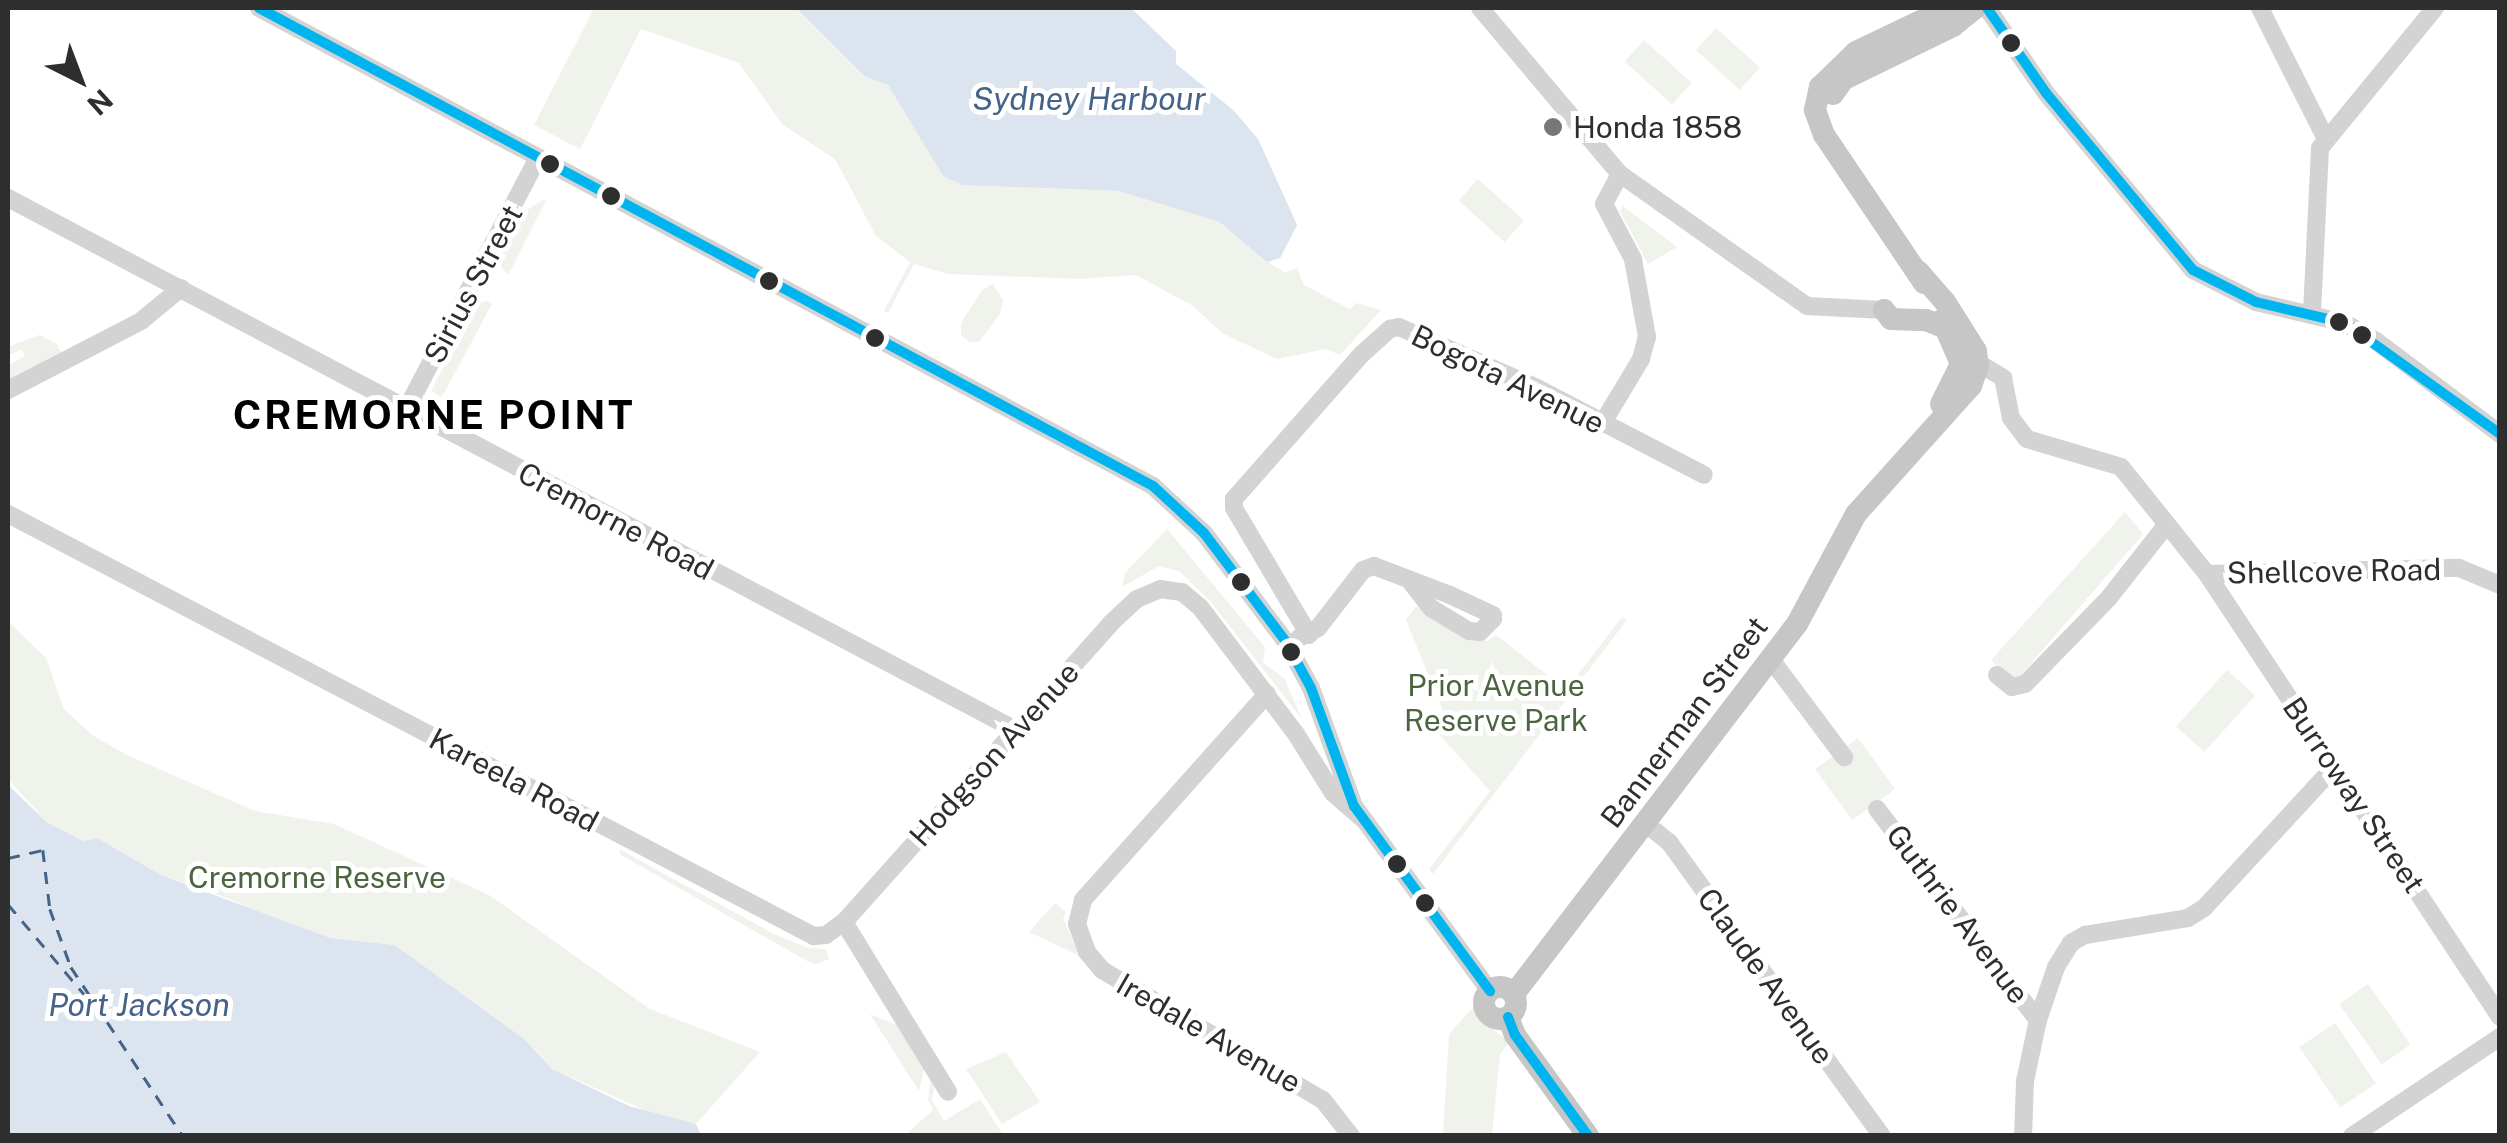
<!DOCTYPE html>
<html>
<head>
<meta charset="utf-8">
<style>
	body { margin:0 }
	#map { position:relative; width:2507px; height:1143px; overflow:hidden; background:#fff; font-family:"Public Sans",sans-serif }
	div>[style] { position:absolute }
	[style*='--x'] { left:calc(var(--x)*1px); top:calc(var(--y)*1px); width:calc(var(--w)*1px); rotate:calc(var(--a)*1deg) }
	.green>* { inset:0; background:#eff3ec; transform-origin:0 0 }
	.water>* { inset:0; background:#dbe4ef }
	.ferry>* { height:2.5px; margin-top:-1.25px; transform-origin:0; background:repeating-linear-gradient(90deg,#446387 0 12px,transparent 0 22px) }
	.minor>* { height:18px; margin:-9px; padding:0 9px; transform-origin:9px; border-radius:9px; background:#d3d3d3 }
	.major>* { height:22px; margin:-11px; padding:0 11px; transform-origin:11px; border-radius:11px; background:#c6c6c6 }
	.major>.ring { margin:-11px; padding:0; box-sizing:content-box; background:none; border:22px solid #c6c6c6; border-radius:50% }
	.bus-1>* { height:10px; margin:-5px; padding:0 5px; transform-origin:5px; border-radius:5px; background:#00b5ef }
	.dots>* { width:28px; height:28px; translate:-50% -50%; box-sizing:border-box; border:5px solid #fff; border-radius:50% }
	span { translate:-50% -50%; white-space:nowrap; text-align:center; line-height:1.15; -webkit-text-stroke:10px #fff; paint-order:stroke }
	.poi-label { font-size:30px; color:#2e2e2e }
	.left { translate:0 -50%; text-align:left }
	.street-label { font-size:30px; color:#2e2e2e }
	.park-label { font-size:30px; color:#4b6540 }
	.water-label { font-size:32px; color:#446387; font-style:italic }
	.district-label { font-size:40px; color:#000; font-weight:700; letter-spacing:2.5px }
	.frame { position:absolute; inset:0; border:10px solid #2e2e2e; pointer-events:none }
	.north { position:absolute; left:30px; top:30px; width:100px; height:100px; -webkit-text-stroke:8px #fff; paint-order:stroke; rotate:138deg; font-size:28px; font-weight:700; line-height:40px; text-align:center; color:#2e2e2e }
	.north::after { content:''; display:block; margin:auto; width:35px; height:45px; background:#2e2e2e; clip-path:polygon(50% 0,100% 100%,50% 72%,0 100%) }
</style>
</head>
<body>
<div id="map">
	<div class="green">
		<i style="clip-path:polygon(594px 8px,796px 8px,864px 76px,888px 85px,943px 176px,962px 185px,1119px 191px,1165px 204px,1176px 51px,1176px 64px,1233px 110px,1258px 139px,1297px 225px,1280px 258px,1268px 262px,1285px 273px,1297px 268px,1304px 285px,1350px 309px,1357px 303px,1381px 310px,1340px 355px,1326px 349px,1277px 359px,1222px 333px,1193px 306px,1136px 275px,1080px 279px,948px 274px,914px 264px,888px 313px,884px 311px,910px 262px,876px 236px,835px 159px,782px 124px,739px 63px,641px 29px,580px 149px,534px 125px)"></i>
		<i style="left:1716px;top:28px;width:59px;height:30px;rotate:42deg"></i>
		<i style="left:1644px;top:40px;width:64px;height:29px;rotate:42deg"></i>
		<i style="left:1478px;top:179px;width:62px;height:29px;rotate:42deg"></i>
		<i style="clip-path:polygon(543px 200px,546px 201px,508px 275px,498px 263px,521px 214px)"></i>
		<i style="clip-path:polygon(1623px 206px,1677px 247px,1648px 264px,1620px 211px)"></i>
		<i style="clip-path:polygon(993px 284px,1003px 300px,1000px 314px,979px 342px,969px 342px,961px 335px,961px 323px,982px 290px)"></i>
		<i style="clip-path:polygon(487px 301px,492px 304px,442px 397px,431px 391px,477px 303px)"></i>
		<i style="clip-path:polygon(39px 335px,57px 344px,61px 353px,8px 382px,8px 365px,25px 356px,22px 349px,8px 356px,8px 347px)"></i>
		<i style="clip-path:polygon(2125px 512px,2143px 534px,2020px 676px,2010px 680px,2005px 676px,1991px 660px)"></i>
		<i style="clip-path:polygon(1167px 529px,1265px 647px,1263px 663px,1284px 678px,1302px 719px,1210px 601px,1179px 571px,1159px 566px,1122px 587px,1125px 573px)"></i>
		<i style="clip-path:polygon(1416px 606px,1465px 638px,1488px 641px,1496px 635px,1566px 690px,1622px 617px,1627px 620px,1433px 874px,1429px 869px,1490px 791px,1438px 733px,1447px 721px,1406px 620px)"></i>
		<i style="clip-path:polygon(8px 621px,46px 658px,64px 709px,92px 735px,127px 755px,255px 811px,334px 824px,489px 895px,650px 1009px,760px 1052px,696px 1124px,665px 1119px,552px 1069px,524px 1039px,395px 945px,330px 938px,273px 921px,233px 900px,161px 875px,97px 838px,83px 841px,48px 823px,8px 779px)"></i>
		<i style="left:2227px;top:670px;width:38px;height:76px;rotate:42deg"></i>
		<i style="left:1858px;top:738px;width:63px;height:53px;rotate:54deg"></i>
		<i style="clip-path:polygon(619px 849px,774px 934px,808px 948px,826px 949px,829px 959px,816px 964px,807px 961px,621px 855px)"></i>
		<i style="clip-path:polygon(1055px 903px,1066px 912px,1063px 919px,1080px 956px,1029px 932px)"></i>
		<i style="left:2368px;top:984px;width:74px;height:35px;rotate:55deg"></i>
		<i style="clip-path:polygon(1476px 1004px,1484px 1023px,1510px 1042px,1500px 1054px,1492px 1135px,1443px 1136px,1449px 1034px)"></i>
		<i style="clip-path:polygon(870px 1014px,899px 1026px,924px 1068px,919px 1091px)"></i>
		<i style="left:2335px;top:1023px;width:73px;height:43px;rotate:56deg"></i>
		<i style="clip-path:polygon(1006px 1052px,1040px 1102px,1002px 1124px,966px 1069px)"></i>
		<i style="clip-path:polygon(931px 1077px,935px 1082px,932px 1100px,944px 1121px,980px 1099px,1003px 1135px,904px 1136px,933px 1110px,928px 1100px)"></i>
	</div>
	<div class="water">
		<i style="clip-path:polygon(796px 8px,1131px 8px,1176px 51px,1176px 64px,1233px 110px,1258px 139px,1297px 225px,1280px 258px,1267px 262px,1220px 222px,1119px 191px,962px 185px,943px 176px,888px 85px,864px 76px)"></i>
		<i style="clip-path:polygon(8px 785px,48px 823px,83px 841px,97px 838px,161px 875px,330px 938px,395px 945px,524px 1039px,552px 1069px,629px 1106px,696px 1124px,701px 1135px,8px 1135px)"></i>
	</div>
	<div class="ferry">
		<i style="--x:8;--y:858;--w:36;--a:-13"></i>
		<i style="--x:43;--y:850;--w:59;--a:83.2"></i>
		<i style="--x:50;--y:909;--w:62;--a:70.1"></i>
		<i style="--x:71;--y:967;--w:203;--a:56.5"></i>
		<i style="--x:8;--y:904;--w:126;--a:49.8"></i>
	</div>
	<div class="minor">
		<i style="--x:259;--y:8;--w:1014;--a:28.13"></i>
		<i style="--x:1153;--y:486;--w:69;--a:42.7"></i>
		<i style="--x:1204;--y:533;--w:136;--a:53"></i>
		<i style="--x:1286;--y:642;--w:52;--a:61.5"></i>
		<i style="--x:1311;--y:688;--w:126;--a:70"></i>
		<i style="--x:1354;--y:806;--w:230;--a:53.7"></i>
		<i style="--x:1480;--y:8;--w:217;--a:49.9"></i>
		<i style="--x:1620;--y:174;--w:229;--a:35.2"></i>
		<i style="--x:1807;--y:306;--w:77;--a:3"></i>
		<i style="--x:1987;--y:8;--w:103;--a:55.2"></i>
		<i style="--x:2046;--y:93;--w:230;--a:50.3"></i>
		<i style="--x:2193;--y:270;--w:71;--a:26.9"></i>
		<i style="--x:2256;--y:302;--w:91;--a:13.3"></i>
		<i style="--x:2345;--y:323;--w:36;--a:30"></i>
		<i style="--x:2376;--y:341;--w:155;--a:36.9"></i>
		<i style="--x:2260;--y:8;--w:147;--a:63.3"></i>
		<i style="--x:8;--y:198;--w:1138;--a:27.83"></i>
		<i style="--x:2312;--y:312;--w:164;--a:-87.2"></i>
		<i style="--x:2320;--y:148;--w:181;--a:-50.6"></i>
		<i style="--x:1970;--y:358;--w:39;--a:31"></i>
		<i style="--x:2003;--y:378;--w:41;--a:78.7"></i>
		<i style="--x:2011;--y:418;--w:26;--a:53"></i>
		<i style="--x:2027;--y:439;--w:98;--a:16.6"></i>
		<i style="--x:2121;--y:467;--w:137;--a:51.2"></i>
		<i style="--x:2207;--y:574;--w:252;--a:-1.4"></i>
		<i style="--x:2459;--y:568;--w:44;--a:22.5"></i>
		<i style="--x:8;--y:390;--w:150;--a:-27.4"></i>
		<i style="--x:141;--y:321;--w:52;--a:-39.5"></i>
		<i style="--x:406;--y:410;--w:284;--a:-62.4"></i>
		<i style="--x:1602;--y:424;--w:76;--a:-59"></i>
		<i style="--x:1641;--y:359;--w:23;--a:-75"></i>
		<i style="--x:1647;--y:337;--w:79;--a:-100.2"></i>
		<i style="--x:1633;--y:259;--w:62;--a:-117.8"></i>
		<i style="--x:1604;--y:204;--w:34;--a:-62"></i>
		<i style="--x:8;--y:514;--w:910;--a:27.64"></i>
		<i style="--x:814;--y:936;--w:12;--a:-5"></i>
		<i style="--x:826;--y:935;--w:22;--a:-36"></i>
		<i style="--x:844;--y:922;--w:401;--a:-48.2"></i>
		<i style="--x:1111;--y:623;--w:35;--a:-43"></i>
		<i style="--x:1137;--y:599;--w:25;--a:-23"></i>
		<i style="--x:1160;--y:589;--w:22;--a:8"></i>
		<i style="--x:1182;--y:592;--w:23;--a:40"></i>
		<i style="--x:1200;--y:607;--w:159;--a:52.9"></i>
		<i style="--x:1296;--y:734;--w:70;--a:57.9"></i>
		<i style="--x:1333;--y:793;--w:38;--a:41"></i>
		<i style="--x:2207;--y:574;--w:531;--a:56.52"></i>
		<i style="--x:1309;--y:635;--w:147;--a:-120.6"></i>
		<i style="--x:1234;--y:508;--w:9;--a:-90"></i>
		<i style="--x:1234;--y:499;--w:193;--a:-48.6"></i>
		<i style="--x:1362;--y:354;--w:38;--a:-42"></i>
		<i style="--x:1390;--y:329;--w:9;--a:-13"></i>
		<i style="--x:1399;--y:327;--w:151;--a:23.8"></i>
		<i style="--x:1537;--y:388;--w:188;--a:27.5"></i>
		<i style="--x:1299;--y:638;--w:21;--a:-28"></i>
		<i style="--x:1318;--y:628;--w:73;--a:-52.2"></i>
		<i style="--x:1363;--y:570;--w:12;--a:-20"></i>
		<i style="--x:1374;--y:566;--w:81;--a:20.9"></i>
		<i style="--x:1450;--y:595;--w:47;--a:24.9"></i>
		<i style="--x:1493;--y:615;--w:4;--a:90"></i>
		<i style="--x:1493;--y:619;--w:18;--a:135"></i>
		<i style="--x:1480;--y:632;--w:11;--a:-175"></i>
		<i style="--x:1469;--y:631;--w:44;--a:-148.8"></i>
		<i style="--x:1431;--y:608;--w:31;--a:-128"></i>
		<i style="--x:1770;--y:658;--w:124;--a:53.2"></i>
		<i style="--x:1997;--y:675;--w:19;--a:39"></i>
		<i style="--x:2012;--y:687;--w:13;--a:-13"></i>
		<i style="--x:2025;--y:684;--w:119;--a:-45.7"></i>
		<i style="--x:2108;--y:599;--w:95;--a:-51.8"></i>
		<i style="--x:1267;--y:694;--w:276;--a:131.8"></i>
		<i style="--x:1083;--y:900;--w:25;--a:104"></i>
		<i style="--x:1077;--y:924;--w:30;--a:70"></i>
		<i style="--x:1087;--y:952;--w:23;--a:50"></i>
		<i style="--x:1102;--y:970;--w:256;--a:30.5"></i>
		<i style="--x:1323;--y:1100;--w:46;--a:52.1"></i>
		<i style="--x:1877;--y:809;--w:265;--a:52.7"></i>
		<i style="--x:1644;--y:822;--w:32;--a:39"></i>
		<i style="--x:1669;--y:842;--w:363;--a:54.1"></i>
		<i style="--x:844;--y:922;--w:199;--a:58.5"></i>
		<i style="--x:2023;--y:1136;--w:55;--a:-87.9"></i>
		<i style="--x:2025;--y:1081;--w:62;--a:-78"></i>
		<i style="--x:2038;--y:1020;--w:56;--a:-71.2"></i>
		<i style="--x:2056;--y:967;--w:28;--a:-58"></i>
		<i style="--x:2071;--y:943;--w:16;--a:-30"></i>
		<i style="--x:2085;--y:935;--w:104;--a:-9.4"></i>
		<i style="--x:2188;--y:918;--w:19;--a:-32"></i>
		<i style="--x:2204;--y:908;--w:192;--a:-47.3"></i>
		<i style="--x:2352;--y:1136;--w:178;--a:-33.8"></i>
	</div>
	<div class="major">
		<i style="--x:1833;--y:94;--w:19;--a:-54"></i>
		<i style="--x:1844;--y:79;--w:121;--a:-25.9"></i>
		<i style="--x:1953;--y:26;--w:28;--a:-39"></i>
		<i style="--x:1924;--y:283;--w:179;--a:-124"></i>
		<i style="--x:1824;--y:135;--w:27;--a:-110"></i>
		<i style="--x:1815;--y:110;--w:24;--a:-78"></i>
		<i style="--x:1820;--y:87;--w:50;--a:-44.2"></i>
		<i style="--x:1856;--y:52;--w:102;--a:-25.6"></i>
		<i style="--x:1884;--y:310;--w:11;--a:52"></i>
		<i style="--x:1891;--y:319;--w:35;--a:2"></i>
		<i style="--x:1926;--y:320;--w:22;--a:22"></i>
		<i style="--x:1941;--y:404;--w:45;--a:-63.4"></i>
		<i style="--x:1961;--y:364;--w:48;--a:-113.4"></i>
		<i class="ring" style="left:1484px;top:987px;width:10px;height:10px"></i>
		<i style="--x:1514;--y:994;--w:466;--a:-52.6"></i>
		<i style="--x:1797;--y:624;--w:125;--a:-61.8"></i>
		<i style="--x:1856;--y:514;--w:172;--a:-48.1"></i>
		<i style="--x:1971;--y:386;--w:21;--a:-71"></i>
		<i style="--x:1978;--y:366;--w:15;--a:-98"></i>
		<i style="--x:1976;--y:351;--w:58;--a:-122.3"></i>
		<i style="--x:1945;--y:302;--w:41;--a:-131.1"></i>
		<i style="--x:1508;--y:1017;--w:19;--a:69"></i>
		<i style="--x:1515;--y:1035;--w:125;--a:54.1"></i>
	</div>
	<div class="bus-1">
		<i style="--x:259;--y:8;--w:1014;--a:28.13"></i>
		<i style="--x:1153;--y:486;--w:69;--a:42.7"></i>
		<i style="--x:1204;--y:533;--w:136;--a:53"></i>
		<i style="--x:1286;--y:642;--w:52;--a:61.5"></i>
		<i style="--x:1311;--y:688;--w:126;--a:70"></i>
		<i style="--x:1354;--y:806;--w:230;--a:53.7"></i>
		<i style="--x:1987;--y:8;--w:103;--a:55.2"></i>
		<i style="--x:2046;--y:93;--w:230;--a:50.3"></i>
		<i style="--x:2193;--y:270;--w:71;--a:26.9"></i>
		<i style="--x:2256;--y:302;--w:91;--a:13.3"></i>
		<i style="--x:2345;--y:323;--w:191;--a:35.6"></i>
		<i style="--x:1508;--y:1017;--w:19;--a:69"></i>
		<i style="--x:1515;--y:1035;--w:125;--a:54.1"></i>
	</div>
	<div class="dots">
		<i style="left:2011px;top:43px;background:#2e2e2e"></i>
		<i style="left:1553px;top:127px;background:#777"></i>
		<i style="left:550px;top:164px;background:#2e2e2e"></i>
		<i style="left:611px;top:196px;background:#2e2e2e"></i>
		<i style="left:769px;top:281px;background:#2e2e2e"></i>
		<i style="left:2339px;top:322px;background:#2e2e2e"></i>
		<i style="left:2362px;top:335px;background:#2e2e2e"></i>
		<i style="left:875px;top:338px;background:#2e2e2e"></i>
		<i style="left:1241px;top:582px;background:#2e2e2e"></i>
		<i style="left:1291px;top:652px;background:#2e2e2e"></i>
		<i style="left:1397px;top:864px;background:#2e2e2e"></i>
		<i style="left:1425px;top:903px;background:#2e2e2e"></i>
	</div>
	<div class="poi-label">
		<span class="left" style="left:1573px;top:127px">Honda 1858</span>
	</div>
	<div class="street-label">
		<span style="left:473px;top:284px;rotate:-62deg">Sirius Street</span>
		<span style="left:1508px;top:379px;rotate:26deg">Bogota Avenue</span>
		<span style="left:616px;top:521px;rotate:28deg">Cremorne Road</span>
		<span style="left:2334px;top:571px;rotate:-1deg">Shellcove Road</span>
		<span style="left:1684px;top:722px;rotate:-53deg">Bannerman Street</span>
		<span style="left:994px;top:754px;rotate:-48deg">Hodgson Avenue</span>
		<span style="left:514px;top:780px;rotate:28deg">Kareela Road</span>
		<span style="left:2354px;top:795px;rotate:56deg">Burroway Street</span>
		<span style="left:1958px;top:914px;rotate:53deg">Guthrie Avenue</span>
		<span style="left:1766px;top:976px;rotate:54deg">Claude Avenue</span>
		<span style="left:1209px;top:1033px;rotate:30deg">Iredale Avenue</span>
	</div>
	<div class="park-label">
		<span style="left:1496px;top:702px">Prior Avenue<br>Reserve Park</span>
		<span style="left:317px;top:877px">Cremorne Reserve</span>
	</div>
	<div class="water-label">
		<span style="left:1089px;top:99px">Sydney Harbour</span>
		<span style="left:139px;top:1005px">Port Jackson</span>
	</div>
	<div class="district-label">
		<span style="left:434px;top:415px">CREMORNE POINT</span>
	</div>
	<div class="frame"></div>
	<div class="north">N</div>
</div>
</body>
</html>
